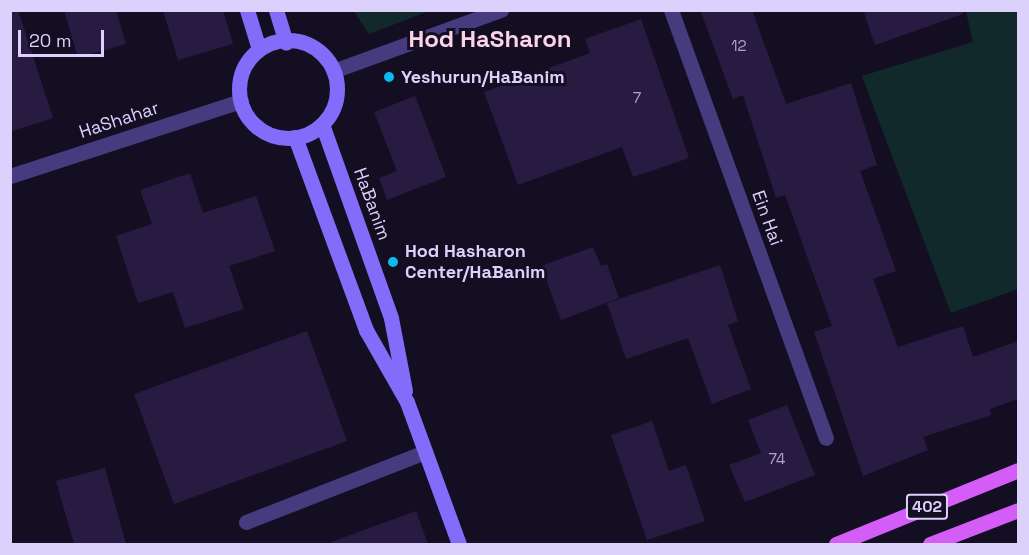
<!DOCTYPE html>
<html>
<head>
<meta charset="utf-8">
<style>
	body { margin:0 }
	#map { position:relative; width:1029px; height:555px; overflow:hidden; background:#140e22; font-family:"Space Grotesk",sans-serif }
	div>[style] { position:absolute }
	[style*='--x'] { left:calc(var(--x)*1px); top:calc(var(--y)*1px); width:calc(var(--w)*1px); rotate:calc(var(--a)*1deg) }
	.green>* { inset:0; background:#12292c }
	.building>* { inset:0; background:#281b42; transform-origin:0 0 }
	.lane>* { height:15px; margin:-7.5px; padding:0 7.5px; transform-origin:7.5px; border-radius:7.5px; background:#473b7f }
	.street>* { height:15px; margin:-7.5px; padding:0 7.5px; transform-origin:7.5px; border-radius:7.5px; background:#473b7f }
	.secondary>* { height:15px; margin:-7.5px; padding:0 7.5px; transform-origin:7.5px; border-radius:7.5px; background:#836cf9 }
	.secondary>.ring { margin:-7.5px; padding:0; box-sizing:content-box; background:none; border:15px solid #836cf9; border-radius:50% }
	.primary>* { height:15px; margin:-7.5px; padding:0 7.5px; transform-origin:7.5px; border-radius:7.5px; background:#d45df8 }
	.dots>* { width:16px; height:16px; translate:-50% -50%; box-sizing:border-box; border:3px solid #140e22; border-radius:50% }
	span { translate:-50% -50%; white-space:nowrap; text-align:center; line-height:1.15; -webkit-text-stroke:6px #140e22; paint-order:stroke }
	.number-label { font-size:15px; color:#afa4ce }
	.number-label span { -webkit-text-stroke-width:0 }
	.shield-label span { padding:2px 4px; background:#140e22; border:2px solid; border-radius:4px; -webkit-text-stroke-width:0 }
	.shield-label { font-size:16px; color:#dcd1fd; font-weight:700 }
	.poi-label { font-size:18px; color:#dcd1fd; font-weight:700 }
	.left { translate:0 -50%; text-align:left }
	.street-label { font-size:18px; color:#dcd1fd }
	.district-label { font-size:24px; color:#fdd3e8; font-weight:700 }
	.frame { position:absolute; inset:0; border:12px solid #dcd1fd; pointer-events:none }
	.scale { position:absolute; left:18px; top:30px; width:86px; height:27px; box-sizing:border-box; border:3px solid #dcd1fd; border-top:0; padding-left:8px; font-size:18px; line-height:21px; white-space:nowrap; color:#dcd1fd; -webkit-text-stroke:4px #140e22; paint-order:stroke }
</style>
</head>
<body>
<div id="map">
	<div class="green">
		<i style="clip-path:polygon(353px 10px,429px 10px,429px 11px,369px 34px)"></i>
		<i style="clip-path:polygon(966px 11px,1018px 11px,1018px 289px,951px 313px,862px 76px,973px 42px)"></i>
	</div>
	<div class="building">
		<i style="clip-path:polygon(10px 10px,18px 10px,53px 118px,10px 132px)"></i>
		<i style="clip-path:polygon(64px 10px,116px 10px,126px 44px,78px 58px)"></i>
		<i style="clip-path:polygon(163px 10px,223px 10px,233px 44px,178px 60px)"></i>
		<i style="clip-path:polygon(700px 10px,752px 10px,786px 104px,851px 83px,877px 165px,860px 171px,896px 271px,873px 279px,898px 347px,963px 326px,973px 357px,1018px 341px,1018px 399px,990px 409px,991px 415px,923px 437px,928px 450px,863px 476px,814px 332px,832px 326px,785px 195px,776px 198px,743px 95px,733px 99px)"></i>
		<i style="clip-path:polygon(863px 10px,962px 10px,963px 14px,875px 45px)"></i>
		<i style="clip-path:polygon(641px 19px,689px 158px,633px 177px,622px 147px,518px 185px,484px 92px,590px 53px,585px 39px)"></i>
		<i style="clip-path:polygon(415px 96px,446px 177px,387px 200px,379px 178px,397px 171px,374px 112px)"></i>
		<i style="clip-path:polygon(190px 173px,203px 213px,256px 196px,275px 251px,229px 266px,244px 309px,185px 328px,173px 292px,138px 303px,116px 236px,152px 224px,140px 190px)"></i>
		<i style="clip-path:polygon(593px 247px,601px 266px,607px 264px,619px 298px,561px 320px,541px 266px)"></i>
		<i style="clip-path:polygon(720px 265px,738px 321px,728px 325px,751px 389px,712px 404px,688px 338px,626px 359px,607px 303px)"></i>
		<i style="left:307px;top:331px;width:117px;height:184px;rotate:70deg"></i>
		<i style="clip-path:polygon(787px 405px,815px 475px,745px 502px,729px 465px,761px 453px,748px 420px)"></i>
		<i style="clip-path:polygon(652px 421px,669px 471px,686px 465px,705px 521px,647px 540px,611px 435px)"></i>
		<i style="clip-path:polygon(105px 468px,126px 544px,74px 544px,56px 481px)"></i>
		<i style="clip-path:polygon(416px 511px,428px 544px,332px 544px,331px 542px)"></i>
	</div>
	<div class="lane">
		<i style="--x:246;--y:522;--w:192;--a:-21.4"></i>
	</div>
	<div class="street">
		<i style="--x:671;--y:10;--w:455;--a:70.1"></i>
		<i style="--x:333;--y:71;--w:179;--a:-20"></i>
		<i style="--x:10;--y:176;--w:243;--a:-18"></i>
	</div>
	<div class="secondary">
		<i style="--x:247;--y:10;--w:41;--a:72.9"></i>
		<i style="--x:276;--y:10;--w:34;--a:73"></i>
		<i class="ring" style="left:239px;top:40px;width:83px;height:83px"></i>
		<i style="--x:322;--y:124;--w:206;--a:70.4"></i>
		<i style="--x:391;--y:318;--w:74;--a:79.1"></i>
		<i style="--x:295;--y:137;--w:206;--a:69.8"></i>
		<i style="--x:366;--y:330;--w:83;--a:60.3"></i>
		<i style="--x:407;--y:402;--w:151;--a:69.9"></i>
	</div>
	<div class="primary">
		<i style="--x:836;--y:544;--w:196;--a:-22.1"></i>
		<i style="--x:930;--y:544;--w:94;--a:-21.1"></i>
	</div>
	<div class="dots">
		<i style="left:389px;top:77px;background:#0abaf1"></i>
		<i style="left:393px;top:262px;background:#0abaf1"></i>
	</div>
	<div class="number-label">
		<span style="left:739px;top:46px">12</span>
		<span style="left:637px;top:98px">7</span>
		<span style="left:777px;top:459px">74</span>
	</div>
	<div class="shield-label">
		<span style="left:927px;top:507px">402</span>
	</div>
	<div class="poi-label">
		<span class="left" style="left:401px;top:77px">Yeshurun/HaBanim</span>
		<span class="left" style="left:405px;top:262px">Hod Hasharon<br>Center/HaBanim</span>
	</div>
	<div class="street-label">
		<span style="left:119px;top:120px;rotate:-18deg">HaShahar</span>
		<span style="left:372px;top:204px;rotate:70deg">HaBanim</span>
		<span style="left:767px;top:218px;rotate:70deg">Ein Hai</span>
	</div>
	<div class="district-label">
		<span style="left:490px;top:39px">Hod HaSharon</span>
	</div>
	<div class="frame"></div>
	<div class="scale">20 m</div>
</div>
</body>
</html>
